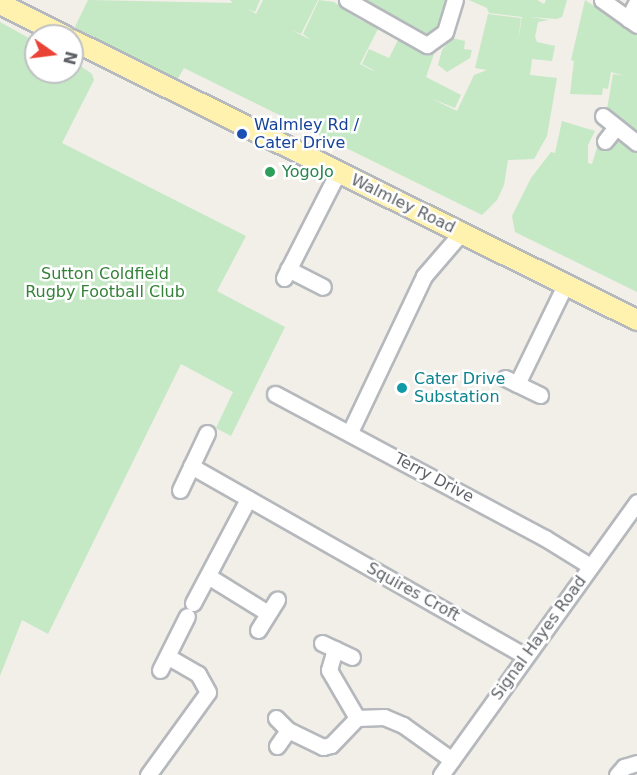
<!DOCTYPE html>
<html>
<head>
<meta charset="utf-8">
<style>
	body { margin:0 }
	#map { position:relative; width:637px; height:775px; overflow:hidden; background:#f1efe8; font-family:"DejaVu Sans",sans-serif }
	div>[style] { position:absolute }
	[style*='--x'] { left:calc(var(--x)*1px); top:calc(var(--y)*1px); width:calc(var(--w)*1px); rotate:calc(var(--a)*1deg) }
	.green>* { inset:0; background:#c5e8c5 }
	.roads { filter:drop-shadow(2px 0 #b5b8bc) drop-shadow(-2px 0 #b5b8bc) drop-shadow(0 2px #b5b8bc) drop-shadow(0 -2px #b5b8bc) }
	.minor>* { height:15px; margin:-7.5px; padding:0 7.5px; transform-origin:7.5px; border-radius:7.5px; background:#fff }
	.major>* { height:20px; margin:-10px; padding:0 10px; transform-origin:10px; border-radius:10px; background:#fff2af }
	.dots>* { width:16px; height:16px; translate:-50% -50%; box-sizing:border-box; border:3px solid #fff; border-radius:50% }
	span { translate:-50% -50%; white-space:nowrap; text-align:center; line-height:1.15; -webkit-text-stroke:5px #fff; paint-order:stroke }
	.transit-label { font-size:16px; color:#164399 }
	.left { translate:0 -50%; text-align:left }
	.leisure-label { font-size:16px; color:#27864d }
	.street-label { font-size:16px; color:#5f6368 }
	.park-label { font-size:16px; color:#348238 }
	.culture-label { font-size:16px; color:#0d838f }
	.north { position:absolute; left:24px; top:24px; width:60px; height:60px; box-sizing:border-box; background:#fff; border:2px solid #bfc1c3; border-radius:50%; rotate:104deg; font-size:16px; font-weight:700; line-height:24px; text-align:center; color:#5f6368 }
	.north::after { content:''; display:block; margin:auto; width:21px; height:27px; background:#ea4335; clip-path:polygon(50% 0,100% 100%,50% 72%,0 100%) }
</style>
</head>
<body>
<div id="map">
	<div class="green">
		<i style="clip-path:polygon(88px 0,233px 3px,230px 0,260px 0,255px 12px,247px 9px,256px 14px,263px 0,318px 0,301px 34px,291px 30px,311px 40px,303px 34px,319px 0,334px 2px,360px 20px,379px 27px,360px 64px,371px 70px,375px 71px,362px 64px,369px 49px,389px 58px,399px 38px,417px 51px,435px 51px,426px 77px,461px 95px,455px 108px,430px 98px,457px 111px,474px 75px,487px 70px,475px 68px,488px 14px,521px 18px,518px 42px,522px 17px,489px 13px,487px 8px,469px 0,537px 0,544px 4px,546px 0,567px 0,562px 17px,557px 19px,530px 17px,549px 20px,538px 22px,535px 37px,537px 42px,555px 46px,552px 61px,532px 59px,530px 75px,557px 78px,547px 136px,534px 159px,508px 160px,504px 185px,497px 200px,482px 215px,184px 68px,177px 80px,73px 31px)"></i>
		<i style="clip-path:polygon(366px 0,447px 0,437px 31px,428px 37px,375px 9px)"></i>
		<i style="clip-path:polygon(585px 0,637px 35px,637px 134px,607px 109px,613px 74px,625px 76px,611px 72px,608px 89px,603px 88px,602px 95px,570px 94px,574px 61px,571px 60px)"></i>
		<i style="clip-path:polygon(0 22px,36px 42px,36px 72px,72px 72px,72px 60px,92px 74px,94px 80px,62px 143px,246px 236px,217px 291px,285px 327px,231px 436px,216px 428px,233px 392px,181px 364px,48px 634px,22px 620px,0 676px)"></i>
		<i style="clip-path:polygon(452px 38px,465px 41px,464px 49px,472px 50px,470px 58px,447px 72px,438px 65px,442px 50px)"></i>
		<i style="clip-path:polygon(562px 121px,595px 131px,588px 145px,588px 163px,592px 164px,599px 141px,615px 140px,637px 151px,637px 292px,515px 232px,512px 216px,531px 178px,551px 152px,555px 153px)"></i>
	</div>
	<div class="roads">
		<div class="minor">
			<i style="--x:347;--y:0;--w:92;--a:29.4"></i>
			<i style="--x:427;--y:45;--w:22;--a:-36"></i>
			<i style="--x:445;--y:32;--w:34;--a:-73"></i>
			<i style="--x:602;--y:0;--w:43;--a:35.5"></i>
			<i style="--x:628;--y:19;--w:20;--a:-63"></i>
			<i style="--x:603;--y:116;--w:43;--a:38.5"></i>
			<i style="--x:605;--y:141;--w:18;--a:-52"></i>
			<i style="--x:288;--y:269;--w:39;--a:27"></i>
			<i style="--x:284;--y:278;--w:119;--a:-63"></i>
			<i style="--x:505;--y:378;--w:39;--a:26"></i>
			<i style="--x:517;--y:384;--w:110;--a:-64.1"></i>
			<i style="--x:275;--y:394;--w:306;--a:28.1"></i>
			<i style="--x:545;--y:538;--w:53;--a:31.9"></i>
			<i style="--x:350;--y:432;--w:173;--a:-64.6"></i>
			<i style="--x:424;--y:276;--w:57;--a:-49.3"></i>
			<i style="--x:191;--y:466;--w:384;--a:29.6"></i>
			<i style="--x:180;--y:490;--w:63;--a:-64.7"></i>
			<i style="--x:208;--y:576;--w:70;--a:31.7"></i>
			<i style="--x:193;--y:603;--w:118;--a:-62.1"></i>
			<i style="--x:258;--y:630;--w:36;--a:-58"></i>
			<i style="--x:322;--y:643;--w:33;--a:25"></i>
			<i style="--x:335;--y:649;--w:22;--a:106"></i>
			<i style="--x:329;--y:670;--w:56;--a:59.7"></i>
			<i style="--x:160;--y:670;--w:60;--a:-63.4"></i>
			<i style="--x:276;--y:718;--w:17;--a:45"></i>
			<i style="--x:288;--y:730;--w:39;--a:26"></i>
			<i style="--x:323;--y:747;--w:8;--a:-14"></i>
			<i style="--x:331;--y:745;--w:37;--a:-46"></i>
			<i style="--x:357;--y:718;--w:27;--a:-2"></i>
			<i style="--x:384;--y:717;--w:21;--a:23"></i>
			<i style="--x:403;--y:725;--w:60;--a:35.5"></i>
			<i style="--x:277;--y:746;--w:19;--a:-55"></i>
			<i style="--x:148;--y:775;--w:102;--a:-54.1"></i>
			<i style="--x:208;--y:692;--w:21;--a:-119"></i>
			<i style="--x:198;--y:674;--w:34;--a:-150"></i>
			<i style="--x:441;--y:775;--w:336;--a:-54.3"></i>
			<i style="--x:617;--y:775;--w:11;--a:-49"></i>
			<i style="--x:624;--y:767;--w:14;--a:-17"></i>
		</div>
		<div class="major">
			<i style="--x:0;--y:4;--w:72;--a:26.2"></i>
			<i style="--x:72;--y:40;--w:631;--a:26.36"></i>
		</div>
	</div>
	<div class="dots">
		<i style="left:242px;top:134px;background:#1a4fb4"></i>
		<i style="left:270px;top:172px;background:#2e9e5b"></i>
		<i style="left:402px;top:388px;background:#0f9aa8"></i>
	</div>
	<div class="transit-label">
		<span class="left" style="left:254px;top:134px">Walmley Rd /<br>Cater Drive</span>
	</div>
	<div class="leisure-label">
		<span class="left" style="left:282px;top:172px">YogoJo</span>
	</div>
	<div class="street-label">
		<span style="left:403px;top:204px;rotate:26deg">Walmley Road</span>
		<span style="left:434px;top:478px;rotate:28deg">Terry Drive</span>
		<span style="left:413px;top:592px;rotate:29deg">Squires Croft</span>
		<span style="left:539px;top:638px;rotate:-54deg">Signal Hayes Road</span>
	</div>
	<div class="park-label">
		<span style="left:105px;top:283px">Sutton Coldfield<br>Rugby Football Club</span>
	</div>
	<div class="culture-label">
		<span class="left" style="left:414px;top:388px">Cater Drive<br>Substation</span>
	</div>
	<div class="north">N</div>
</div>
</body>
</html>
